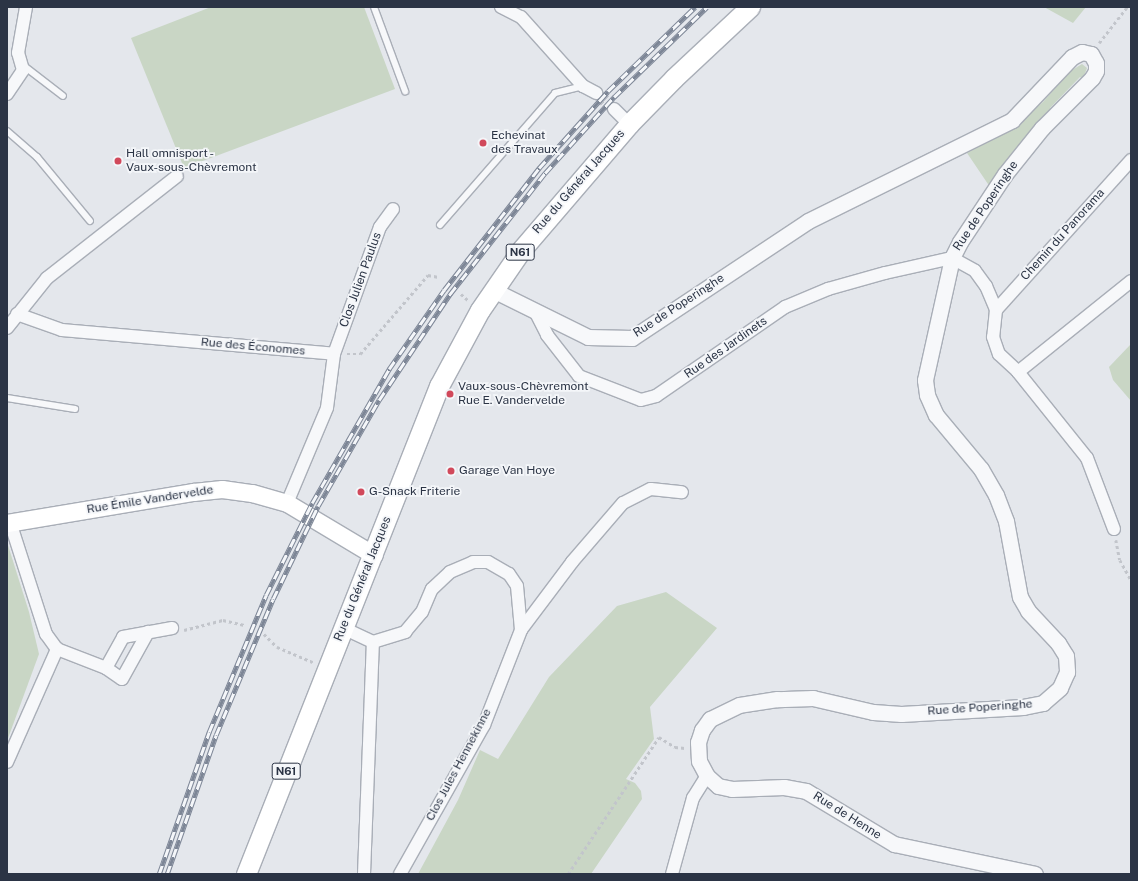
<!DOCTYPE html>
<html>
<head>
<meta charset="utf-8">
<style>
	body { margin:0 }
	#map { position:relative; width:1138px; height:881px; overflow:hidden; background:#e4e7ec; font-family:"Public Sans",sans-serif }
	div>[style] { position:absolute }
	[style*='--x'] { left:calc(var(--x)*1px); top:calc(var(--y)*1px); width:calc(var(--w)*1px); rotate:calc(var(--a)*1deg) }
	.green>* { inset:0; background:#c9d6c5 }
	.minor-tunnel>* { height:12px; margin-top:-6px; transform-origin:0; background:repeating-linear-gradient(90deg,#bfc3cb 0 12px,transparent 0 18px) }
	.path>* { height:2.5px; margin-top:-1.25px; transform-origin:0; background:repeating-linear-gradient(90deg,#c2c5cb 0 3px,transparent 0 6px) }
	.roads { filter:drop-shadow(1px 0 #a9aeb7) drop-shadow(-1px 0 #a9aeb7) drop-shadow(0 1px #a9aeb7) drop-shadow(0 -1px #a9aeb7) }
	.service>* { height:6px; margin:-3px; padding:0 3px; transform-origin:3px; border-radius:3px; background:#f7f8fa }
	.minor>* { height:12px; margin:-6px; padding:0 6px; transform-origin:6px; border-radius:6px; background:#f7f8fa }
	.tertiary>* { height:15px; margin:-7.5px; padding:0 7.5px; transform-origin:7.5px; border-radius:7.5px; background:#f7f8fa }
	.secondary>* { height:17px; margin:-8.5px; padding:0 8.5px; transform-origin:8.5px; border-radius:8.5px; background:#fff }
	.primary>* { height:19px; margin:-9.5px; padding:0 9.5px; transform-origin:9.5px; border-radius:9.5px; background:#fff }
	.rail>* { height:4.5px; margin-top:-2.25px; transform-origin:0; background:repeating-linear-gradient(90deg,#f4f6f9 0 9px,#7d8696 0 18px); box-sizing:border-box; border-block:1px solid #7d8696 }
	.dots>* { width:11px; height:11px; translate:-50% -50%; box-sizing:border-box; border:2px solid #f4f6f9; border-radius:50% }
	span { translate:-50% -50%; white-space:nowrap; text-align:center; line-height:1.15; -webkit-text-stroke:3.5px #f4f6f9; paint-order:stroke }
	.shield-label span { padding:1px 3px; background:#f4f6f9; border:1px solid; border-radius:3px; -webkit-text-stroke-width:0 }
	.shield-label { font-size:11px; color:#2b3445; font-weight:700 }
	.poi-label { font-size:12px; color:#2b3445 }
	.left { translate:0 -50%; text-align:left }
	.street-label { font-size:12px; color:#2b3445 }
	.frame { position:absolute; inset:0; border:8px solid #2b3445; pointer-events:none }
</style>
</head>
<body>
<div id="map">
	<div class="green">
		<i style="clip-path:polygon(211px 7px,364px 7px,395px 89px,184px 168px,131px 38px)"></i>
		<i style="clip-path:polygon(1044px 7px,1086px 7px,1073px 23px)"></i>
		<i style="clip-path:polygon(1082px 64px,1087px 68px,1083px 79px,1080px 77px,1050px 108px,1053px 111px,990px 187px,967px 153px,1013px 128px,1043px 102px,1069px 72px)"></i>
		<i style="clip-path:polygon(1131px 344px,1131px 401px,1113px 380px,1109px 367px)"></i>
		<i style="clip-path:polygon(7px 542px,29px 612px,39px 654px,7px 741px)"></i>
		<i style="clip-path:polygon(666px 592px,717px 628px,650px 707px,654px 739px,626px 779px,635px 783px,641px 791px,642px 799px,591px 874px,418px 874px,458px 800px,480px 750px,498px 759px,549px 677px,617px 606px)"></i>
	</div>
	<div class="minor-tunnel">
		<i style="--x:596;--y:93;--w:24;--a:42"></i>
	</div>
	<div class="path">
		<i style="--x:1099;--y:43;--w:46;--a:-52.1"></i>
		<i style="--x:461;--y:294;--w:9;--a:41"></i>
		<i style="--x:347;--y:354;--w:13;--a:0"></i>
		<i style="--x:360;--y:354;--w:104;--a:-49.3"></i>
		<i style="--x:428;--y:275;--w:11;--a:10"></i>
		<i style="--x:1116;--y:540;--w:20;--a:79"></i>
		<i style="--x:1120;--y:560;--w:23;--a:61"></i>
		<i style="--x:184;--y:630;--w:40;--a:-14.4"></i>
		<i style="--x:223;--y:620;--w:22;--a:13"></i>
		<i style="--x:264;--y:634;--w:18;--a:45"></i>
		<i style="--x:277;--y:647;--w:39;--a:23"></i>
		<i style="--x:568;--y:874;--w:164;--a:-56.4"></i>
		<i style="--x:659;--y:737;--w:19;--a:32"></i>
		<i style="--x:675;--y:747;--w:10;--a:6"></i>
	</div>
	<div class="roads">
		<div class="service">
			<i style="--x:374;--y:7;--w:90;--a:69.7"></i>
			<i style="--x:24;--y:66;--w:49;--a:37.6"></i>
			<i style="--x:7;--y:131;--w:40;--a:41"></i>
			<i style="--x:37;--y:157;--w:83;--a:50.4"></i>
			<i style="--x:440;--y:225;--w:175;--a:-48.9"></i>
			<i style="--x:555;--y:93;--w:29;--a:-14"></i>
			<i style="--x:7;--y:398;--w:69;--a:9.2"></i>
		</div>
		<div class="minor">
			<i style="--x:501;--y:7;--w:22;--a:27"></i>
			<i style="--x:521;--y:17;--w:93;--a:48.1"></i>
			<i style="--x:583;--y:86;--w:15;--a:28"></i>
			<i style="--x:7;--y:94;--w:29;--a:-56"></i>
			<i style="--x:23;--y:70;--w:18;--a:-106"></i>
			<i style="--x:18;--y:53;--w:47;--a:-80.1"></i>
			<i style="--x:614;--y:109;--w:21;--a:45"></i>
			<i style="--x:996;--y:310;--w:202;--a:-48"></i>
			<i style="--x:535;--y:311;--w:27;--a:63"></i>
			<i style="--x:547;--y:335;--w:52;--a:52"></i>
			<i style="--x:579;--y:376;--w:66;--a:21.2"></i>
			<i style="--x:641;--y:400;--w:16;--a:-15"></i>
			<i style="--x:656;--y:396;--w:157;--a:-34.6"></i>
			<i style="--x:785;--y:307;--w:47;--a:-22.7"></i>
			<i style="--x:828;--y:289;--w:59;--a:-15.7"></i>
			<i style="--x:885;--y:273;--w:69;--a:-12.6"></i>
			<i style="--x:952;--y:258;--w:26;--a:29"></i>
			<i style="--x:975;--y:271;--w:19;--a:54"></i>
			<i style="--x:986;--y:286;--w:26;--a:67"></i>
			<i style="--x:996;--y:310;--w:27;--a:96"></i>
			<i style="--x:993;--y:337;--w:18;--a:71"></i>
			<i style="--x:999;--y:354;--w:26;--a:43"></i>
			<i style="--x:1018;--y:372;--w:110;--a:51.3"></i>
			<i style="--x:1087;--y:458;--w:76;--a:69.2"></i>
			<i style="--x:17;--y:314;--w:48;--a:19.6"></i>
			<i style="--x:62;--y:330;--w:273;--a:5"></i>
			<i style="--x:334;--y:354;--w:54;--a:97.4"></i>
			<i style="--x:327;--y:408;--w:103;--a:112.8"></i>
			<i style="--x:7;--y:328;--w:64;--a:-51.3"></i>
			<i style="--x:47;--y:278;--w:165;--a:-38.1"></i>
			<i style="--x:334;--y:354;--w:135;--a:-70.1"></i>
			<i style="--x:380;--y:227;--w:22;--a:-54"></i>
			<i style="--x:1018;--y:372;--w:145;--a:-38.8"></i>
			<i style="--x:10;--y:522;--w:118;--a:72.2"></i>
			<i style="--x:46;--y:634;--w:19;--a:54"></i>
			<i style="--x:343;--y:628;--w:33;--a:25"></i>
			<i style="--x:373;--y:642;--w:34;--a:-17"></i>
			<i style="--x:405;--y:632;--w:26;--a:-50"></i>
			<i style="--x:422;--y:612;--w:25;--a:-67"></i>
			<i style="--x:432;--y:589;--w:25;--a:-43"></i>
			<i style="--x:450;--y:572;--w:25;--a:-23"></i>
			<i style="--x:473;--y:562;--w:15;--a:0"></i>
			<i style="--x:488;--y:562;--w:24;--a:30"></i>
			<i style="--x:509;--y:574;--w:14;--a:56"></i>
			<i style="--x:517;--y:586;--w:44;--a:84.8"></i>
			<i style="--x:57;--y:649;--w:53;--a:21.2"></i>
			<i style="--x:106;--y:668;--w:19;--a:35"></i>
			<i style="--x:122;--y:679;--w:54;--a:-61"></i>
			<i style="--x:106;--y:668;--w:35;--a:-61"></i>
			<i style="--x:123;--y:637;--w:50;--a:-10.4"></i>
			<i style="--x:7;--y:762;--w:124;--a:-66.1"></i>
			<i style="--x:364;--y:874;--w:232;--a:-87.8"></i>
			<i style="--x:400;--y:874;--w:171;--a:-60.6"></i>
			<i style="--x:484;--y:725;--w:102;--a:-68.7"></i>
			<i style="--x:521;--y:630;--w:85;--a:-53.1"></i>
			<i style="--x:572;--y:562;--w:78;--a:-49.2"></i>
			<i style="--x:623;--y:503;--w:31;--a:-27"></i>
			<i style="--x:651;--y:489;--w:31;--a:6"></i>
			<i style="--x:672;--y:874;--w:79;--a:-74.6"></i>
			<i style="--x:693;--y:798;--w:26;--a:-58"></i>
		</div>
		<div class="tertiary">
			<i style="--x:493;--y:290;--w:106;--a:26.3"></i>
			<i style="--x:588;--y:337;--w:44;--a:1.3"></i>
			<i style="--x:632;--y:338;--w:211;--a:-33.6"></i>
			<i style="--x:808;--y:221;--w:228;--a:-26.3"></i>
			<i style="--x:1012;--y:120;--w:87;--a:-46.4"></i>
			<i style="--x:1072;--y:57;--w:11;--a:-27"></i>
			<i style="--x:1082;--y:52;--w:9;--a:13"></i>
			<i style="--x:1091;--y:54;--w:10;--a:61"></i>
			<i style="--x:1096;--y:63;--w:8;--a:90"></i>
			<i style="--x:1096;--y:71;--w:8;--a:120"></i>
			<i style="--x:1092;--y:78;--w:71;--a:135"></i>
			<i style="--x:1042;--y:128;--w:59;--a:128.8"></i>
			<i style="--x:1005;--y:174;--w:82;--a:123.5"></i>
			<i style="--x:960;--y:242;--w:18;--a:117"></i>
			<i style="--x:952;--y:258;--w:125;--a:102.5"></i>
			<i style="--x:925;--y:380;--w:15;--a:82"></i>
			<i style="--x:927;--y:395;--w:22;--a:66"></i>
			<i style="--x:936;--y:415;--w:70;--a:50.2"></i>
			<i style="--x:981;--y:469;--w:30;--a:60"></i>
			<i style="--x:996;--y:495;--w:28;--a:69"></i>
			<i style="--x:1006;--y:521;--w:77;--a:79.6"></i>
			<i style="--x:1020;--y:597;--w:16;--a:60"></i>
			<i style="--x:1028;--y:611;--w:44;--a:46.8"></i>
			<i style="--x:1058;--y:643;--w:15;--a:58"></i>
			<i style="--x:1066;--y:656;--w:16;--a:86"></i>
			<i style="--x:1067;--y:672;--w:17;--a:114"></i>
			<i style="--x:1060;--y:688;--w:23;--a:139"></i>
			<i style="--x:1043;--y:703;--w:20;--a:169"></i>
			<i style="--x:1023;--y:707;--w:122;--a:176.7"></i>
			<i style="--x:901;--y:714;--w:28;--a:-176"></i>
			<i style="--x:873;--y:712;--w:62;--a:-166.9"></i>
			<i style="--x:813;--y:698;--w:36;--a:178"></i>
			<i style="--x:777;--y:699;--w:38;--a:171"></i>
			<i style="--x:739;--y:705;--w:32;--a:154"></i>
			<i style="--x:710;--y:719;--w:14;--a:126"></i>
			<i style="--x:702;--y:730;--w:13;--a:108"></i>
			<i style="--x:698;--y:742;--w:19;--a:87"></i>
			<i style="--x:699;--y:761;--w:17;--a:62"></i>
			<i style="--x:707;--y:776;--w:15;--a:42"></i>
			<i style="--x:718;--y:786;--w:14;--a:12"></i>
			<i style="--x:732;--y:789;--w:52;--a:-2.2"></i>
			<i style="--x:784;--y:787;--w:22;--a:10"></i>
			<i style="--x:806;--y:791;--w:103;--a:31.1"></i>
			<i style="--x:894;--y:844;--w:144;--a:12"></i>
		</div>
		<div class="secondary">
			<i style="--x:7;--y:523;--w:189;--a:-9.5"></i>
			<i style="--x:193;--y:492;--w:29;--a:-6"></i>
			<i style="--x:222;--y:489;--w:30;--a:8"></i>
			<i style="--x:252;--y:493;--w:36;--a:16"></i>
			<i style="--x:287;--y:503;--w:101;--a:30.9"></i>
		</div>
		<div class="primary">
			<i style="--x:246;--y:874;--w:525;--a:-68.42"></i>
			<i style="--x:439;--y:386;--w:86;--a:-61.7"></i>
			<i style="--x:480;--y:310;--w:74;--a:-55.5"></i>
			<i style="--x:522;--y:249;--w:165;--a:-49.4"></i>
			<i style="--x:629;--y:124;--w:64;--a:-45.6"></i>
			<i style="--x:674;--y:78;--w:104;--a:-43.1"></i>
		</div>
	</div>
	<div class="rail">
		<i style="--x:159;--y:874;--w:151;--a:-70.6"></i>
		<i style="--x:209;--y:732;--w:148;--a:-67.4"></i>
		<i style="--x:266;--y:595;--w:103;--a:-63.4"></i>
		<i style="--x:312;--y:503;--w:155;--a:-60.1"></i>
		<i style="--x:389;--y:369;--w:96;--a:-55.2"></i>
		<i style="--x:444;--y:290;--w:155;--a:-52.1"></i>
		<i style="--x:539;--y:168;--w:103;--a:-48.1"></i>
		<i style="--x:608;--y:91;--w:121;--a:-44"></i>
		<i style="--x:167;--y:874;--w:147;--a:-70.6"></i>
		<i style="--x:216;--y:735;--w:147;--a:-67.3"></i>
		<i style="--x:273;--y:599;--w:103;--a:-64.2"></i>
		<i style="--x:318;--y:506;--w:122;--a:-60.1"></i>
		<i style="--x:379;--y:400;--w:128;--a:-56.2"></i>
		<i style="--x:450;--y:294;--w:154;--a:-51.9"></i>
		<i style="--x:545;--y:173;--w:103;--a:-47.8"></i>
		<i style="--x:614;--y:97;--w:129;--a:-44.1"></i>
	</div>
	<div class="dots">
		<i style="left:483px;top:143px;background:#d1495b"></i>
		<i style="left:118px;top:161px;background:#d1495b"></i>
		<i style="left:450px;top:394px;background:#d1495b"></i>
		<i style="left:451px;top:471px;background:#d1495b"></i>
		<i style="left:361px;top:492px;background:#d1495b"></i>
	</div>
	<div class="shield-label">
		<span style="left:520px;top:252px">N61</span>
		<span style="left:286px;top:771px">N61</span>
	</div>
	<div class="poi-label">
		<span class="left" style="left:491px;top:143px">Echevinat<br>des Travaux</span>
		<span class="left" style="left:126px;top:161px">Hall omnisport -<br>Vaux-sous-Chèvremont</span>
		<span class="left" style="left:458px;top:394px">Vaux-sous-Chèvremont<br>Rue E. Vandervelde</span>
		<span class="left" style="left:459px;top:471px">Garage Van Hoye</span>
		<span class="left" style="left:369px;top:492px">G-Snack Friterie</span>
	</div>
	<div class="street-label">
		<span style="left:579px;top:182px;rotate:-49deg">Rue du Général Jacques</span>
		<span style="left:986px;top:206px;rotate:-56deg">Rue de Poperinghe</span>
		<span style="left:1063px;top:235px;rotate:-48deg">Chemin du Panorama</span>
		<span style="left:361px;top:280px;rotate:-70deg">Clos Julien Paulus</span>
		<span style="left:679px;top:306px;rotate:-33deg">Rue de Poperinghe</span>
		<span style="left:253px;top:347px;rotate:5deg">Rue des Économes</span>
		<span style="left:726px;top:348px;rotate:-35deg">Rue des Jardinets</span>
		<span style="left:150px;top:500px;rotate:-9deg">Rue Émile Vandervelde</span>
		<span style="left:363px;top:579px;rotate:-68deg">Rue du Général Jacques</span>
		<span style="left:980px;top:708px;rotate:-4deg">Rue de Poperinghe</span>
		<span style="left:459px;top:765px;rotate:-62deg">Clos Jules Hennekinne</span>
		<span style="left:847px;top:816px;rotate:32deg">Rue de Henne</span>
	</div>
	<div class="frame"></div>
</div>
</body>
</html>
